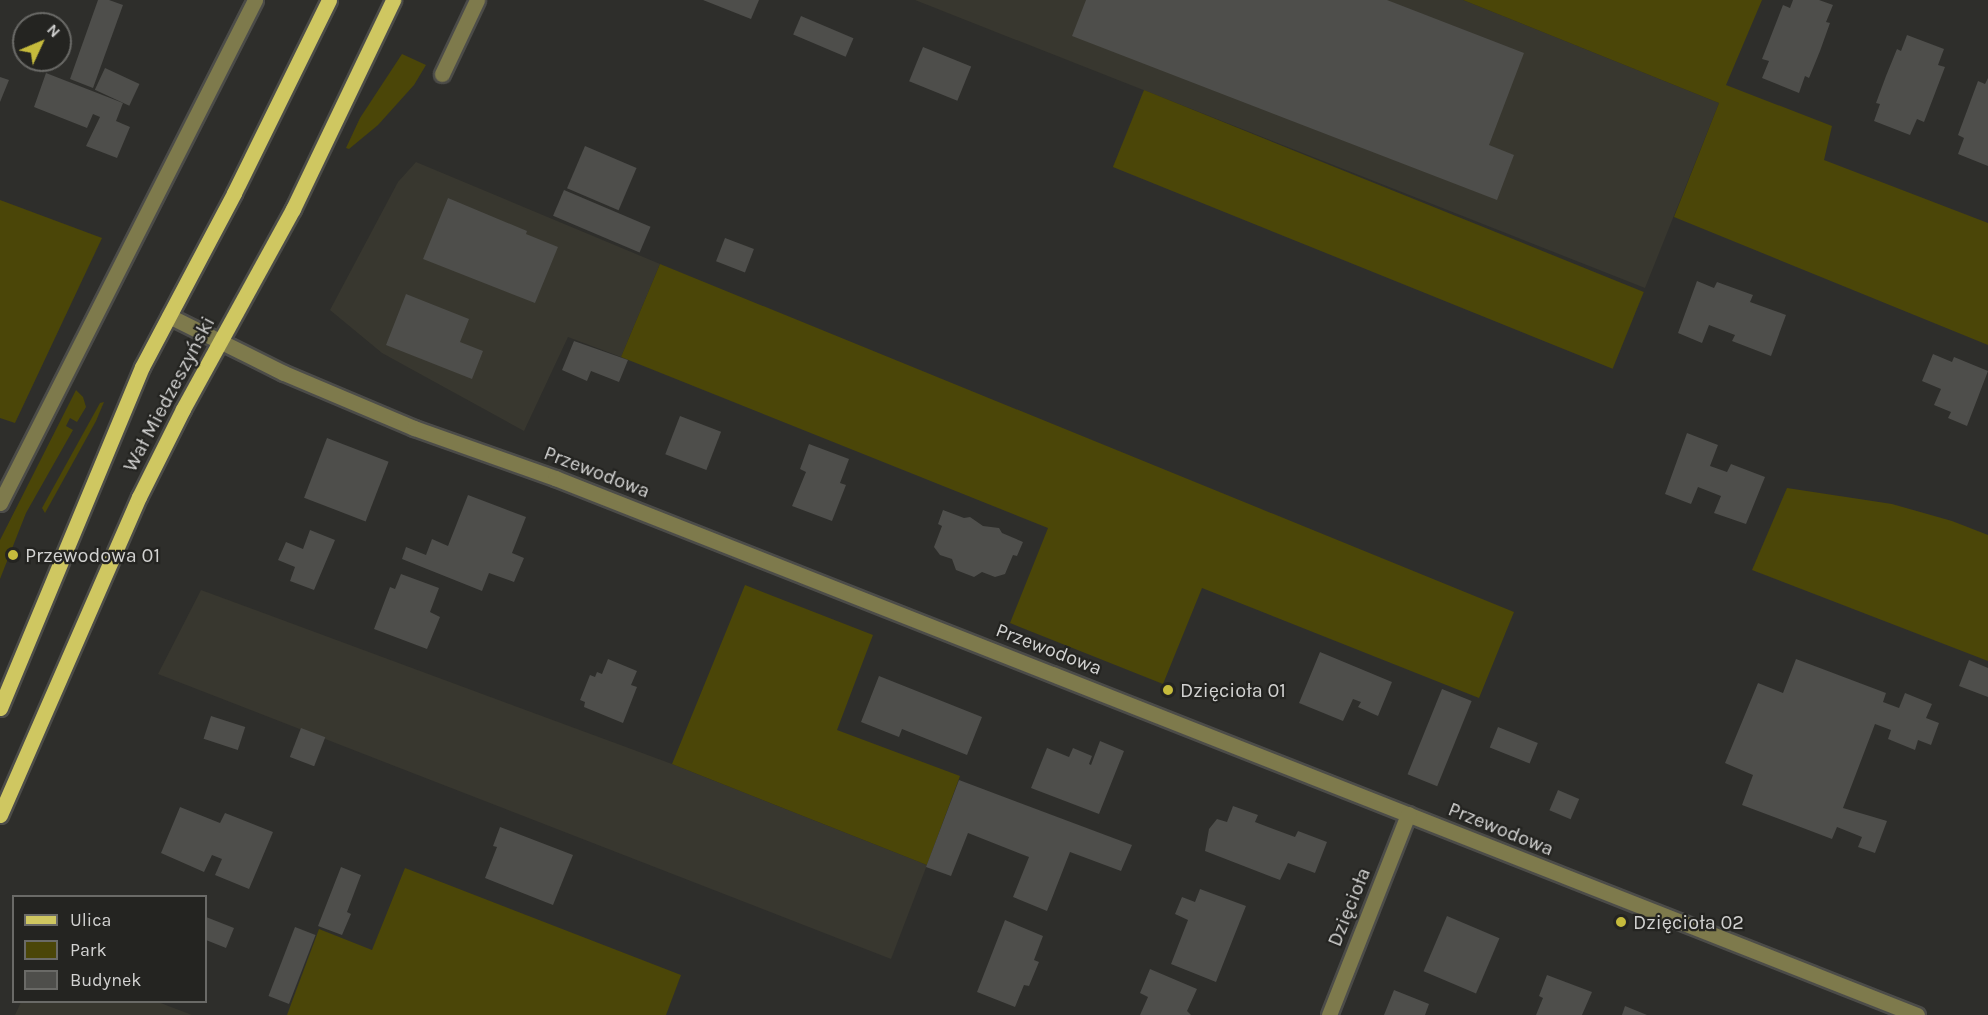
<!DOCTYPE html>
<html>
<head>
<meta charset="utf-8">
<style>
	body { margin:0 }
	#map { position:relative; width:1988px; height:1015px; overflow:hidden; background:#2e2e2b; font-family:Karla,sans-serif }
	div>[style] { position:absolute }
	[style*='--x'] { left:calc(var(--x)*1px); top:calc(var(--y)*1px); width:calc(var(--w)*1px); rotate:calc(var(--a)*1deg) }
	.built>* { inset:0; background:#38372f }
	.green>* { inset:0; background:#4b4608; transform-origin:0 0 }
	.building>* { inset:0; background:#4e4e4b; transform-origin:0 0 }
	.roads { filter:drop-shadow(2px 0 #4c4c49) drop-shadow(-2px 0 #4c4c49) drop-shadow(0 2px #4c4c49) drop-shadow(0 -2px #4c4c49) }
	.minor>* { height:15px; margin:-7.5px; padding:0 7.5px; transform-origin:7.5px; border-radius:7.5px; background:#7e7a4c }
	.major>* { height:15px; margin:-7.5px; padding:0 7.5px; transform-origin:7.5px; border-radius:7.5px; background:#cfc761 }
	.dots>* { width:16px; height:16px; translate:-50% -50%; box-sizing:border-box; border:3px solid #242421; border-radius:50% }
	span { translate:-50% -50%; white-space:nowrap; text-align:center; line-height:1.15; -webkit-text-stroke:4.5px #242421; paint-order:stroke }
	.street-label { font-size:20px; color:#d2d2d1 }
	.poi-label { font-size:20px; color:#d2d2d1 }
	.left { translate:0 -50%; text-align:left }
	.legend { position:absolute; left:12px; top:895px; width:195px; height:108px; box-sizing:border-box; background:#242421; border:2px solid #6a6a67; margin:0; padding:8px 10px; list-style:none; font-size:18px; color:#d2d2d1 }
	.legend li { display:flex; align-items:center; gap:12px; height:30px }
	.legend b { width:30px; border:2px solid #6a6a67 }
	.north { position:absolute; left:12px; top:12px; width:60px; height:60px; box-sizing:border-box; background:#242421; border:2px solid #6a6a67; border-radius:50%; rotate:46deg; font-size:16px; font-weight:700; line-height:24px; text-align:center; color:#d2d2d1 }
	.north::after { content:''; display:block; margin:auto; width:21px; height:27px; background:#c6bb3c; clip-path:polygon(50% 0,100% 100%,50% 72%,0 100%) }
</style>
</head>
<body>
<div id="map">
	<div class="built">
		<i style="clip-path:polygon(915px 0,1463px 0,1719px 103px,1645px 288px)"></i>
		<i style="clip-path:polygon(416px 162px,660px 264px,621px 357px,568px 337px,524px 431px,382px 353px,330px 310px,398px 182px)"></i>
		<i style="clip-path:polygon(201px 590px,672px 764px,927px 865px,891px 959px,158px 674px)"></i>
		<i style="clip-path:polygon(21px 1002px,158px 1002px,192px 1015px,15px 1015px)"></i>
	</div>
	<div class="green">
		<i style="clip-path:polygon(1463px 0,1762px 0,1726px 85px,1832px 126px,1824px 160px,1988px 223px,1988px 345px,1674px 217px,1719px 103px)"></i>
		<i style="clip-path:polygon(402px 54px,426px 65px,414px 85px,378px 125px,349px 149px,346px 148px,360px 118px)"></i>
		<i style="left:1144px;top:90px;width:539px;height:83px;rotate:22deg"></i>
		<i style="clip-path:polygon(0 200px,102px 238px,15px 423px,0 418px)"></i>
		<i style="clip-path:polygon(660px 264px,1514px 612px,1479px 698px,1202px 588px,1163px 684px,1010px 623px,1048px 528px,621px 357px)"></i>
		<i style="clip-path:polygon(76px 390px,83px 397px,86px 407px,77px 422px,70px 418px,66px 426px,73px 430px,26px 513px,0 579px,0 540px)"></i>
		<i style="clip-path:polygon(104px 402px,96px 421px,45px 513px,42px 508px,100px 403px)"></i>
		<i style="clip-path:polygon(1787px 488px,1892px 504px,1952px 521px,1988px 535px,1988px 661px,1752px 570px)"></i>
		<i style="clip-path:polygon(745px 585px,873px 635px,837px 730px,960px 776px,927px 865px,672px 764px)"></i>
		<i style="clip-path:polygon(405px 868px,681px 975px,666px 1015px,287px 1015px,319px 929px,372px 950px)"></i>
	</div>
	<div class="building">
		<i style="clip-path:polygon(98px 0,109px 0,123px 5px,93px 88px,70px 79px)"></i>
		<i style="clip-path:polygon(703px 0,759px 0,751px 19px)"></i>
		<i style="clip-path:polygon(1086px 0,1387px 0,1524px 53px,1489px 145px,1514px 155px,1497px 200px,1072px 36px)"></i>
		<i style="clip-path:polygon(1793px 0,1819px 0,1833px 5px,1826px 22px,1830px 23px,1820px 51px,1809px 78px,1805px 76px,1799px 93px,1762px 78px,1769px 61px,1762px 59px,1783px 5px,1790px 8px)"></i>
		<i style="left:801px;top:16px;width:57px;height:20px;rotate:23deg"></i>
		<i style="clip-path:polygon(1907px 35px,1944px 49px,1938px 65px,1945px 67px,1924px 122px,1917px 119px,1910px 135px,1874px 121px,1880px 104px,1876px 103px,1886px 76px,1897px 49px,1901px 51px)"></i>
		<i style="left:923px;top:47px;width:52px;height:37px;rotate:22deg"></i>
		<i style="left:105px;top:68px;width:38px;height:24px;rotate:25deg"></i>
		<i style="clip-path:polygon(46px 73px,123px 103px,116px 121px,130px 127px,117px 158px,86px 146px,100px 117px,93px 114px,87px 128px,34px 107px)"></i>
		<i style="clip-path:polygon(0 77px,9px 80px,0 102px)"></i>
		<i style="clip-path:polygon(1988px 78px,1988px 166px,1958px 154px,1964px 138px,1958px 135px,1978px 81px,1985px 84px)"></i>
		<i style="left:585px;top:146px;width:56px;height:46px;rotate:23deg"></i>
		<i style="left:564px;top:190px;width:94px;height:28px;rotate:23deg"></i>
		<i style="clip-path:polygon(448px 198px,527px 231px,526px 234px,558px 247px,535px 303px,423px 259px)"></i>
		<i style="left:725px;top:238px;width:31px;height:25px;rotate:21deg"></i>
		<i style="clip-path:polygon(1697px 281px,1714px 288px,1717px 282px,1753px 295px,1750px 302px,1786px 315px,1771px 356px,1732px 341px,1735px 335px,1709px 325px,1702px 343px,1678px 333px)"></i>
		<i style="clip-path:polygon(406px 294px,469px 319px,460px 342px,483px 351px,472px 379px,386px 345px)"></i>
		<i style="clip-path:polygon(574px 341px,628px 360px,619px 382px,591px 371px,587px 381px,562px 370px)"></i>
		<i style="clip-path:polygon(1933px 354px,1952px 362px,1954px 357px,1988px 371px,1967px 426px,1948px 418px,1951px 412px,1934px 405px,1941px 389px,1922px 381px)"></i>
		<i style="left:680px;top:416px;width:44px;height:41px;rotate:21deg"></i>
		<i style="clip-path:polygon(1687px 433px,1718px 445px,1710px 466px,1727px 472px,1731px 464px,1765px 477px,1746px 524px,1714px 513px,1721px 496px,1698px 487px,1691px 504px,1665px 494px)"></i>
		<i style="left:327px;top:438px;width:66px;height:64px;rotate:21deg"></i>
		<i style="clip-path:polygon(809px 444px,849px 459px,840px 483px,846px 485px,832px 521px,792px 506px,806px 472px,800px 469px)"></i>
		<i style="clip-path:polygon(468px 495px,526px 517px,512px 553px,524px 558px,514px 582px,489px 573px,482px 591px,402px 559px,406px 547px,426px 555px,432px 539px,448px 546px)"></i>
		<i style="clip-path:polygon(943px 510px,964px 518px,970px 517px,983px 526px,999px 528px,1002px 533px,1023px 542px,1017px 556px,1013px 555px,1005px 574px,995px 577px,982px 572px,974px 577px,956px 570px,952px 559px,940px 555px,934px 547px,942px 526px,938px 524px)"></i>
		<i style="clip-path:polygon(310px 530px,335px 540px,314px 590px,290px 581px,295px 567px,278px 560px,286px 542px,303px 549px)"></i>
		<i style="clip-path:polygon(401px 574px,439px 588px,430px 612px,440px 617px,427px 649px,374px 629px,390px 587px,395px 589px)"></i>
		<i style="clip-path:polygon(1320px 652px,1392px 682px,1378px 716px,1358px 707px,1361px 702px,1353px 699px,1343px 721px,1299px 703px)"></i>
		<i style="clip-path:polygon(608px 659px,637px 671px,631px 685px,637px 687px,623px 723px,584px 707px,585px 702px,580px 700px,590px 675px,595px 677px,597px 672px,602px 674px)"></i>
		<i style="clip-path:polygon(1796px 659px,1886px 693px,1883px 702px,1899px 708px,1905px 693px,1932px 704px,1926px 718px,1939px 723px,1931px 745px,1918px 740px,1915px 750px,1888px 739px,1891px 730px,1875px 724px,1843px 808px,1887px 821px,1875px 853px,1858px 847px,1862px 837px,1837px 827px,1832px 839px,1742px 805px,1753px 775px,1725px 763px,1758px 683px,1783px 693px)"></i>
		<i style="clip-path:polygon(1969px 660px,1988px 668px,1988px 697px,1959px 686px)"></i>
		<i style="clip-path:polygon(879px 676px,982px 717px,967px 755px,902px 729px,899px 737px,861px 722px)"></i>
		<i style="left:1442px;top:689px;width:32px;height:92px;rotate:22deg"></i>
		<i style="left:211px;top:716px;width:36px;height:24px;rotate:18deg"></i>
		<i style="left:1498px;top:727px;width:43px;height:22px;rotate:22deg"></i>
		<i style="left:301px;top:728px;width:26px;height:31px;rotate:21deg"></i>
		<i style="clip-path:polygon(1100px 741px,1124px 751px,1099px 814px,1031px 788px,1047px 748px,1069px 757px,1073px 748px,1092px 756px,1089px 764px,1091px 765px)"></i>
		<i style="clip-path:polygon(959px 780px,1132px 845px,1121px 871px,1070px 852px,1047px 911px,1013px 897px,1029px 857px,968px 833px,951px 876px,926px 867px)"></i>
		<i style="left:1558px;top:790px;width:23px;height:22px;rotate:23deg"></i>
		<i style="clip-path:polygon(1233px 806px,1258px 815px,1255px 822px,1295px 837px,1298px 831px,1327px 842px,1315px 873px,1288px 863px,1280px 880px,1205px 851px,1209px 829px,1217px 819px,1227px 822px)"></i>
		<i style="clip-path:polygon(180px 807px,220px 823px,225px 813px,273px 832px,249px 889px,215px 875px,222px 859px,212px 855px,204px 872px,161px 853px)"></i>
		<i style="clip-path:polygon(500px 827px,573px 855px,553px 905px,485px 878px,497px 847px,493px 846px)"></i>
		<i style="clip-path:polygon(341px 867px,361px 875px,347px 912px,351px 914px,342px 935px,318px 926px)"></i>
		<i style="clip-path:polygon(1200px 889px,1246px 906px,1216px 982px,1171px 964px,1188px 920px,1175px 914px,1182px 897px,1195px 902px)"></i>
		<i style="left:1447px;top:916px;width:57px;height:60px;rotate:23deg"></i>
		<i style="clip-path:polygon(206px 917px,234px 928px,226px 948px,206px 940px)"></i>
		<i style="clip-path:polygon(1005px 920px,1043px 936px,1034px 960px,1039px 962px,1029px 986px,1024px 985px,1015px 1007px,977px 992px)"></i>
		<i style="left:295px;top:927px;width:22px;height:74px;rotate:21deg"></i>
		<i style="clip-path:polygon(1150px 969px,1197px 989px,1187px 1011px,1191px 1015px,1140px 1015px,1148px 997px,1140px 993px)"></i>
		<i style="clip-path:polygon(1547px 975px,1592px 992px,1582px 1015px,1536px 1015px,1543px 998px,1539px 996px)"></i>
		<i style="clip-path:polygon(1394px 990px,1429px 1004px,1425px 1015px,1384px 1015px)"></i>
		<i style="clip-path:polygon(1625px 1006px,1647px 1015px,1622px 1015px)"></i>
	</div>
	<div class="roads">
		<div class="minor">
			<i style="--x:442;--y:74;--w:82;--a:-64.7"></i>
			<i style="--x:169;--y:316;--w:128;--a:26.4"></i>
			<i style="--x:284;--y:373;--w:141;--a:22.9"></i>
			<i style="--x:414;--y:428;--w:150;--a:19.5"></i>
			<i style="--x:555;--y:478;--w:1464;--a:21.52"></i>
			<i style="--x:0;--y:503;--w:564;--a:-63.12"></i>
			<i style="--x:1329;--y:1015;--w:216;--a:-68.5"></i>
		</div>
		<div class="major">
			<i style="--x:0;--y:708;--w:369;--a:-67.4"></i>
			<i style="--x:142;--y:367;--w:197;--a:-62.1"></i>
			<i style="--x:234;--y:193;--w:215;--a:-63.8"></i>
			<i style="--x:0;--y:815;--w:347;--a:-66.4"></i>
			<i style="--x:139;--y:497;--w:98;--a:-63.4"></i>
			<i style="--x:183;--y:409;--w:228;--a:-61.2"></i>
			<i style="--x:293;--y:209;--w:232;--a:-64.4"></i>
		</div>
	</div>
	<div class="dots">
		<i style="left:13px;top:555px;background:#c6bb3c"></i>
		<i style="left:1168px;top:690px;background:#c6bb3c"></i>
		<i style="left:1621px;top:922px;background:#c6bb3c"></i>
	</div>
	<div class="street-label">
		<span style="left:169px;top:394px;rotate:-62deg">Wał Miedzeszyński</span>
		<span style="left:597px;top:472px;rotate:21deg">Przewodowa</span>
		<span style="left:1049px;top:649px;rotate:21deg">Przewodowa</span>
		<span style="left:1501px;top:829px;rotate:22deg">Przewodowa</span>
		<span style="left:1349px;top:907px;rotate:-68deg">Dzięcioła</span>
	</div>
	<div class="poi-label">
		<span class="left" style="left:25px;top:555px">Przewodowa 01</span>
		<span class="left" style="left:1180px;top:690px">Dzięcioła 01</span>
		<span class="left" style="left:1633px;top:922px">Dzięcioła 02</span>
	</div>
	<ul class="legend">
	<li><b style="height:8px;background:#cfc761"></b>Ulica</li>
	<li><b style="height:16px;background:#4b4608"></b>Park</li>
	<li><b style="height:16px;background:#4e4e4b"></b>Budynek</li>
	</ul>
	<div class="north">N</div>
</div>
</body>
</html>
